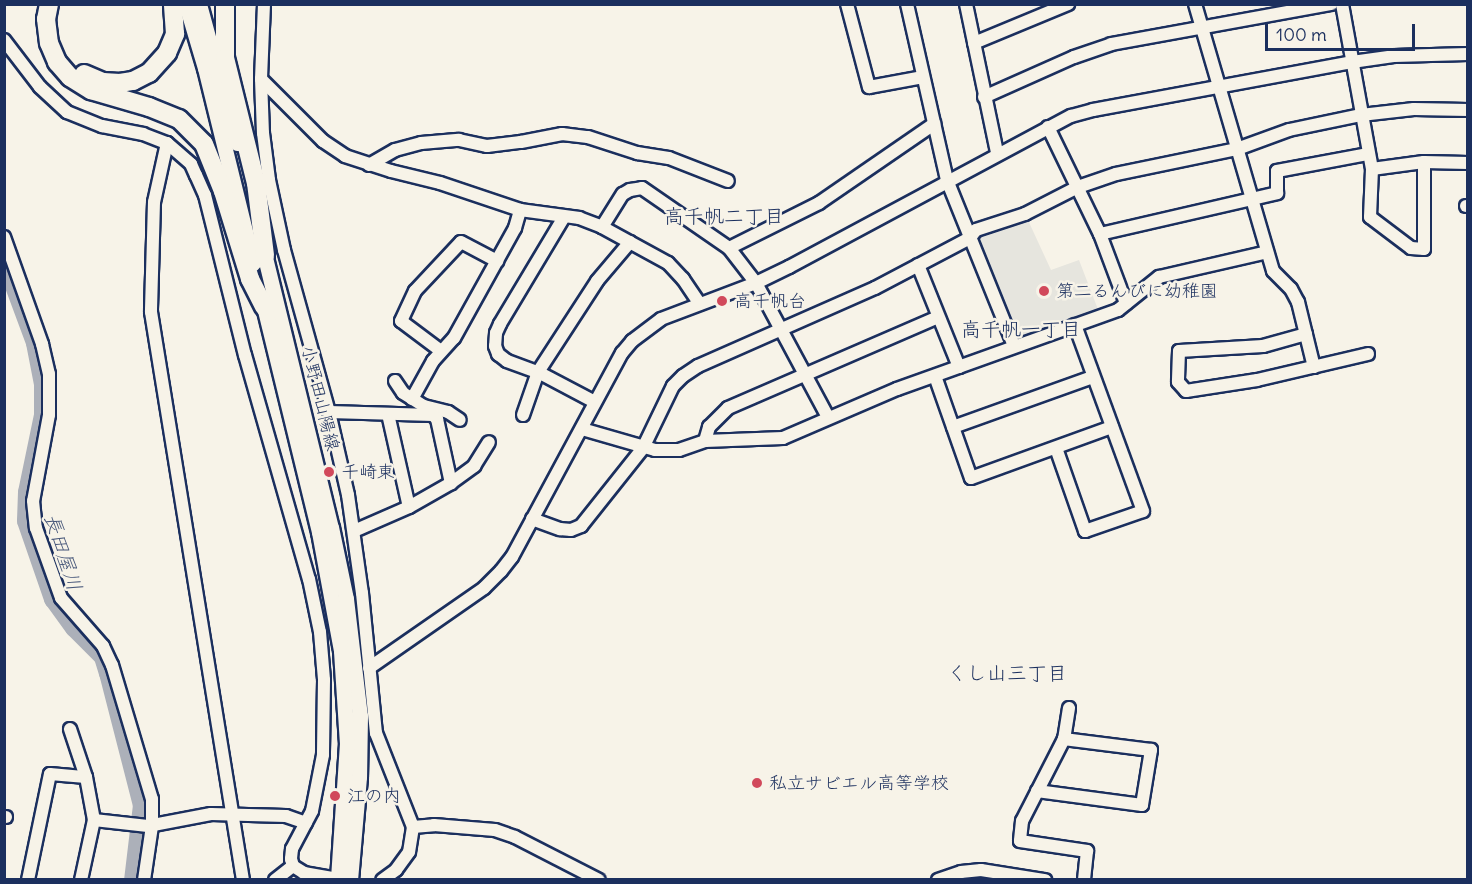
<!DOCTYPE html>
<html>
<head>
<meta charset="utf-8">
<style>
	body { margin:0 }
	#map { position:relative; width:1472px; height:884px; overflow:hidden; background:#f7f3e8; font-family:Delius,"Klee One",sans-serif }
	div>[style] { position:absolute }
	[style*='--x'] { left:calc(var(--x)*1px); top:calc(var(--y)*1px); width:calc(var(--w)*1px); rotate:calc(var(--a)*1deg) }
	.built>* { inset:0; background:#e6e5de }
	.river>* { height:18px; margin:-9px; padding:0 9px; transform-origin:9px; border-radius:9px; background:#acb0b9 }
	.roads { filter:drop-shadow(2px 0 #1b2f5e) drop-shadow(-2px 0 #1b2f5e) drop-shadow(0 2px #1b2f5e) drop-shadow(0 -2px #1b2f5e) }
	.minor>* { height:12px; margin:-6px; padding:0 6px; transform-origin:6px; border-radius:6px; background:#f7f3e8 }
	.major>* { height:15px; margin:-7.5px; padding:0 7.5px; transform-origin:7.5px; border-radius:7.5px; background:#f7f3e8 }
	.highway>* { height:18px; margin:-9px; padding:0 9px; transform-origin:9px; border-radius:9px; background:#f7f3e8 }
	.dots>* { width:16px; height:16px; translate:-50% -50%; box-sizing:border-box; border:3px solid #f7f3e8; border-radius:50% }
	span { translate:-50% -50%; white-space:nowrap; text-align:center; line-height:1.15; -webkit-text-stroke:5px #f7f3e8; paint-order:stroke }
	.poi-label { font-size:18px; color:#1b2f5e }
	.left { translate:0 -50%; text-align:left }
	.street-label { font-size:18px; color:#1b2f5e }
	.neighbourhood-label { font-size:20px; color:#1b2f5e }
	.water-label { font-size:20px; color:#465679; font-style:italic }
	.frame { position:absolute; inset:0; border:6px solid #1b2f5e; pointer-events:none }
	.scale { position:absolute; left:1265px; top:24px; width:150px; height:27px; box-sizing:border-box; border:3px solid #1b2f5e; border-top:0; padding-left:8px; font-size:18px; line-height:21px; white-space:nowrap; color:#1b2f5e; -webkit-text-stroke:4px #f7f3e8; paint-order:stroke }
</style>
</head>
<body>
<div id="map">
	<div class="built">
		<i style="clip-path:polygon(1027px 218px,1051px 270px,1079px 260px,1099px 312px,1021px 338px,1016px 336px,977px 238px,978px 234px)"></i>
	</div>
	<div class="river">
		<i style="--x:4;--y:259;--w:90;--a:69.7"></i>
		<i style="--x:35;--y:343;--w:42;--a:79"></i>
		<i style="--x:43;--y:384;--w:31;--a:90"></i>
		<i style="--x:43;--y:415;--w:79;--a:101.7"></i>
		<i style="--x:27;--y:492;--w:29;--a:92"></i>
		<i style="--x:26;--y:521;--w:83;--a:70.9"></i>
		<i style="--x:53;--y:599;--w:36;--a:54"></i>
		<i style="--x:74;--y:628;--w:41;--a:45"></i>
		<i style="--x:103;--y:657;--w:17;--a:73"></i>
		<i style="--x:108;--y:673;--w:136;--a:75.6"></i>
		<i style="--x:142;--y:805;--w:76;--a:96.8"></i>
	</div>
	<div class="roads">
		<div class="minor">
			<i style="--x:264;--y:4;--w:75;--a:92.3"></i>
			<i style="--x:261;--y:79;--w:54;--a:87.9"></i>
			<i style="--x:263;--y:133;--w:47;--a:82.7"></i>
			<i style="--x:269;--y:180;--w:72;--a:77.9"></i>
			<i style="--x:284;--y:250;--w:168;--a:74.5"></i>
			<i style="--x:329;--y:412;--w:85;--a:77.1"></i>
			<i style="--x:348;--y:495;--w:99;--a:81.9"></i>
			<i style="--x:362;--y:593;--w:141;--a:84.3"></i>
			<i style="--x:376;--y:733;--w:101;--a:68.5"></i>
			<i style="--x:413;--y:827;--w:25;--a:99"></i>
			<i style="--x:409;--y:852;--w:22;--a:126"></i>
			<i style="--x:396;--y:870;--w:17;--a:144"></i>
			<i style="--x:847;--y:4;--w:86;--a:75.2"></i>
			<i style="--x:869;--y:87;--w:55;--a:-10.5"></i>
			<i style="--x:907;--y:4;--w:180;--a:77.2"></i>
			<i style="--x:947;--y:180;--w:179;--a:68"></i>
			<i style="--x:966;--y:4;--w:152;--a:78.2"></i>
			<i style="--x:1195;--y:4;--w:278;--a:73.7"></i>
			<i style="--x:1273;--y:271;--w:25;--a:45"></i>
			<i style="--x:1291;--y:289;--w:15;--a:62"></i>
			<i style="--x:1298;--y:302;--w:67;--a:76.2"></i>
			<i style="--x:1342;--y:4;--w:168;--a:79.7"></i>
			<i style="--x:1372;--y:169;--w:48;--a:92.4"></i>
			<i style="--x:1370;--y:217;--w:51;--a:37.1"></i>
			<i style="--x:1411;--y:248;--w:13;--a:4"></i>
			<i style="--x:1424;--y:249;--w:87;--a:-90"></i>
			<i style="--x:4;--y:40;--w:59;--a:52.5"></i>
			<i style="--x:40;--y:87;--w:37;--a:43"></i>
			<i style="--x:67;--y:112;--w:38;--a:22"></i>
			<i style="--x:102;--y:126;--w:42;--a:11"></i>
			<i style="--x:143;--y:134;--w:26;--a:21"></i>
			<i style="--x:167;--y:143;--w:32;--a:41"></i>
			<i style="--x:191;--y:164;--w:12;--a:66"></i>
			<i style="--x:196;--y:175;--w:22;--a:66"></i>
			<i style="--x:205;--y:195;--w:165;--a:76"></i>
			<i style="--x:245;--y:355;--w:233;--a:74.1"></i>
			<i style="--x:309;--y:579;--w:54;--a:78.3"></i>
			<i style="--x:320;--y:632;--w:48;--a:85.2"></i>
			<i style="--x:324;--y:680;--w:75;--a:90.8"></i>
			<i style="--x:323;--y:755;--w:57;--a:101.1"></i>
			<i style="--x:312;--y:811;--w:43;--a:117.8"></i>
			<i style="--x:292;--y:849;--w:10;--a:96"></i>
			<i style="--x:291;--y:859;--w:7;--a:74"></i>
			<i style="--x:293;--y:866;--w:13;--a:32"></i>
			<i style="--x:304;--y:873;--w:40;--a:10"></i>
			<i style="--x:974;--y:43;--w:102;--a:-22.5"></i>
			<i style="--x:261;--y:79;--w:88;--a:45"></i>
			<i style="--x:323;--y:141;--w:27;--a:34"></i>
			<i style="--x:345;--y:156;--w:48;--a:18.1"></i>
			<i style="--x:391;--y:171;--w:50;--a:13.8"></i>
			<i style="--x:440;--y:183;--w:84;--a:18.6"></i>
			<i style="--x:520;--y:210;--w:60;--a:7.7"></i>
			<i style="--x:579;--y:218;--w:25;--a:21"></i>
			<i style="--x:602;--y:227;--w:75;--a:28.6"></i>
			<i style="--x:668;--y:263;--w:22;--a:47"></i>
			<i style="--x:683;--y:279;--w:30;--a:56"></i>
			<i style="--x:984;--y:97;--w:98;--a:-24"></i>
			<i style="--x:1074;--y:57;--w:39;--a:-19"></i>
			<i style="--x:1111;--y:44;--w:224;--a:-10.3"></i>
			<i style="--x:1048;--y:127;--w:119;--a:64.1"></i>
			<i style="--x:1100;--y:234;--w:74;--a:69.4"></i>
			<i style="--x:167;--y:143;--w:60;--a:102.4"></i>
			<i style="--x:154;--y:202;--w:110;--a:91.6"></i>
			<i style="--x:151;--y:312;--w:575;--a:80.8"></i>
			<i style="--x:369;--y:165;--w:30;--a:-30"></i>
			<i style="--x:395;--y:150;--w:27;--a:-15"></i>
			<i style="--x:421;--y:143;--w:38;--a:-5"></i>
			<i style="--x:459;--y:140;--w:29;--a:12"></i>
			<i style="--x:487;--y:146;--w:34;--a:-7"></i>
			<i style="--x:521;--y:142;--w:42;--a:-11"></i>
			<i style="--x:562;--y:134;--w:26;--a:7"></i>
			<i style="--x:588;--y:137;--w:52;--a:18.1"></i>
			<i style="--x:637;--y:153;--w:32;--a:9"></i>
			<i style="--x:669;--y:158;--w:63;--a:21.3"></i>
			<i style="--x:1372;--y:169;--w:52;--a:-7.7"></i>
			<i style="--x:1424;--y:162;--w:44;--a:1.3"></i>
			<i style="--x:1466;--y:206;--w:2;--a:0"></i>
			<i style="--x:564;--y:217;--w:125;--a:120.9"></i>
			<i style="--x:500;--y:324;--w:10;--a:114"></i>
			<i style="--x:496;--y:333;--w:13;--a:94"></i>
			<i style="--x:495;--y:346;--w:9;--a:69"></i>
			<i style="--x:498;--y:354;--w:11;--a:38"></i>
			<i style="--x:507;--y:361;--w:33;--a:20"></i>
			<i style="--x:538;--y:372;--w:64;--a:27.8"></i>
			<i style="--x:602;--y:227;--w:39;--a:-58"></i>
			<i style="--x:623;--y:194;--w:8;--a:-30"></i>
			<i style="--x:630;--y:190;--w:12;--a:-9"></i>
			<i style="--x:642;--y:188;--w:106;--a:34.6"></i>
			<i style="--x:729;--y:248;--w:44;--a:52.4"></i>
			<i style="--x:756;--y:283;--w:152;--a:61.8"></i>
			<i style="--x:1100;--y:234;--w:182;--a:-13"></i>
			<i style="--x:1277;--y:193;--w:22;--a:-90"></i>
			<i style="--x:1277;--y:171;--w:93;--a:-10.6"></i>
			<i style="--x:4;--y:237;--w:114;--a:70.4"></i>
			<i style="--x:42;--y:344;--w:31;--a:77"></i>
			<i style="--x:49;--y:374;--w:41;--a:90"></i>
			<i style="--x:49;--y:415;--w:87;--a:100.5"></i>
			<i style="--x:33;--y:501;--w:27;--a:84"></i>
			<i style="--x:36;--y:528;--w:74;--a:70.3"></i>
			<i style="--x:61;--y:598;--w:64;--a:48.8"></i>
			<i style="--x:103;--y:646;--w:21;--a:65"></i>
			<i style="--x:112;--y:665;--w:140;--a:73.4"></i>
			<i style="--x:152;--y:799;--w:27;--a:90"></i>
			<i style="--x:152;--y:826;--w:55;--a:98.4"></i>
			<i style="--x:729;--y:248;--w:101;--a:-26.6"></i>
			<i style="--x:819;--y:203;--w:140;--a:-34.5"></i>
			<i style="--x:918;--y:265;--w:110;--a:68.1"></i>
			<i style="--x:1306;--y:334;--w:45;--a:164.4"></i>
			<i style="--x:1263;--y:346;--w:84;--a:176.6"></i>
			<i style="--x:1179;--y:351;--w:31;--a:92"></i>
			<i style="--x:1178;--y:382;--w:12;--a:48"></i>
			<i style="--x:1186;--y:391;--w:72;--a:-8.8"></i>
			<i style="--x:1257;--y:380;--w:114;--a:-13.2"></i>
			<i style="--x:441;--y:351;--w:50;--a:-143.1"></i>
			<i style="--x:401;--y:321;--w:33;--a:-65"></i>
			<i style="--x:415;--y:291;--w:67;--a:-46.8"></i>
			<i style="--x:461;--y:242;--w:41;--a:27.8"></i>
			<i style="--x:935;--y:376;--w:108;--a:70.6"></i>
			<i style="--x:971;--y:478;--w:150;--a:-19.9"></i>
			<i style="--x:395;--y:381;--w:14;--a:56"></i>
			<i style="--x:403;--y:393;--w:25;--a:32"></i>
			<i style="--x:424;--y:406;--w:25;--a:14"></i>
			<i style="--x:448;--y:412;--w:14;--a:34"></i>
			<i style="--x:412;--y:399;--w:43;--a:-61.1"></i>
			<i style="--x:433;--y:361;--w:31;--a:-48"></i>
			<i style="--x:454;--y:338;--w:126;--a:-61"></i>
			<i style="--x:515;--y:228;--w:19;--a:-74"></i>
			<i style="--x:329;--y:412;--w:104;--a:1.7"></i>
			<i style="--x:433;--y:415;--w:6;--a:45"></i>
			<i style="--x:437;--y:419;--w:66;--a:77.7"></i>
			<i style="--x:388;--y:414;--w:95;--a:77.3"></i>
			<i style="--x:523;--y:415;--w:46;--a:-70.8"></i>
			<i style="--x:538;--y:372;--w:108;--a:-57"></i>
			<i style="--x:597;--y:281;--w:51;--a:-49.8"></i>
			<i style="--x:953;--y:427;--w:149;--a:-19.7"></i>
			<i style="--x:582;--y:429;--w:76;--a:16"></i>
			<i style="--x:655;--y:450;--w:24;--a:0"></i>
			<i style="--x:679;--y:450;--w:28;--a:-19"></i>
			<i style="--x:705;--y:441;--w:78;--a:-2.2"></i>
			<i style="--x:783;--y:438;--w:124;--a:-23.3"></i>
			<i style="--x:897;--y:389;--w:235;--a:-19.7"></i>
			<i style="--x:1118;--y:310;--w:53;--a:-38.8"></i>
			<i style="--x:1159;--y:277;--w:111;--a:-13"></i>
			<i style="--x:705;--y:441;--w:15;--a:-74"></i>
			<i style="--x:709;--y:427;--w:27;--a:-45"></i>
			<i style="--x:728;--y:408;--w:229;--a:-23.4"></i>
			<i style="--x:1056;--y:448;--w:88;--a:70.7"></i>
			<i style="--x:1085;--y:531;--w:61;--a:-19"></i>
			<i style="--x:1143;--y:511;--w:198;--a:-110.1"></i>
			<i style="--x:532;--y:519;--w:30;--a:20"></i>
			<i style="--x:560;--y:529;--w:11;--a:5"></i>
			<i style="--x:571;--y:530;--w:11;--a:-22"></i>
			<i style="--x:581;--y:526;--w:100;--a:-51.5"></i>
			<i style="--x:643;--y:448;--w:69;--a:-64.2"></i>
			<i style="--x:673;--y:386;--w:14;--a:-45"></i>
			<i style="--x:683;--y:376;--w:18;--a:-34"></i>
			<i style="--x:698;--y:366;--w:193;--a:-23.8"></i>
			<i style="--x:875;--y:288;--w:107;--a:-27.8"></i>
			<i style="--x:970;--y:238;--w:10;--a:-53"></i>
			<i style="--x:976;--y:230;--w:52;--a:-18.1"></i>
			<i style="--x:1025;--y:214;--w:59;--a:-27"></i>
			<i style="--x:1078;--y:187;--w:40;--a:-18.9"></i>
			<i style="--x:1116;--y:174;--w:124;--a:-11.7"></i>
			<i style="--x:1237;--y:149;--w:55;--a:-20.1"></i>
			<i style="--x:1289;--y:130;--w:74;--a:-11.8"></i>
			<i style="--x:1361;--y:115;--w:53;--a:-6.5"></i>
			<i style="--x:1414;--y:109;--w:54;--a:1.1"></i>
			<i style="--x:354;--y:531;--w:60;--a:-23.6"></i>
			<i style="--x:409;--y:507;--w:48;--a:-29.7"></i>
			<i style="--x:451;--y:483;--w:29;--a:-36"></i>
			<i style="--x:474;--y:466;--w:28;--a:-58"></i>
			<i style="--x:369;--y:668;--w:140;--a:-34.8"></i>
			<i style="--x:484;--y:588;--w:24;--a:-45"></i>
			<i style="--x:501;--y:571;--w:18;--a:-52"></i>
			<i style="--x:512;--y:557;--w:232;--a:-61.7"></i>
			<i style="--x:622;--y:353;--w:16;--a:-50"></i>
			<i style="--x:632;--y:341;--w:36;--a:-37"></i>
			<i style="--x:661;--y:319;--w:102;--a:-20.8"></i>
			<i style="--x:756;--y:283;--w:37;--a:-26"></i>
			<i style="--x:789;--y:267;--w:320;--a:-28.2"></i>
			<i style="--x:1071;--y:116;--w:23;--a:-15"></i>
			<i style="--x:1093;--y:110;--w:263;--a:-10.5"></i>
			<i style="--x:1352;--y:62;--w:42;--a:-8.1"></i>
			<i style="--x:1394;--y:56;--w:74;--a:-1.5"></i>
			<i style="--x:1069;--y:708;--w:31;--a:99"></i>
			<i style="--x:1064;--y:739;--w:92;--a:117.1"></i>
			<i style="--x:1022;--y:821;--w:20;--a:96"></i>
			<i style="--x:1020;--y:841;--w:68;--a:8.5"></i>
			<i style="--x:1087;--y:851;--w:29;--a:96"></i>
			<i style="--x:70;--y:729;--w:51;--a:71.6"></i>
			<i style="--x:1037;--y:791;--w:106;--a:7.6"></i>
			<i style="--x:1142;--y:805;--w:56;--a:-80.7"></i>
			<i style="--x:1151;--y:750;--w:88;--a:-172.8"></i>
			<i style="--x:4;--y:817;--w:2;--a:0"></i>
			<i style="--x:413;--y:827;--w:21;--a:-5"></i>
			<i style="--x:434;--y:825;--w:61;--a:4.7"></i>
			<i style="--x:495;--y:830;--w:21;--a:19"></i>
			<i style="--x:515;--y:837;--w:94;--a:27.1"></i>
			<i style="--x:28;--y:880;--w:108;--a:-78.3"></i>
			<i style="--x:50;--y:774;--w:36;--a:5"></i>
			<i style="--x:86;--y:777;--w:44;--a:79.5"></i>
			<i style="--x:94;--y:820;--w:54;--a:6.3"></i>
			<i style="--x:148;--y:826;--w:64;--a:-10.8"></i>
			<i style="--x:211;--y:814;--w:75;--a:1.5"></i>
			<i style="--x:286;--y:816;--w:21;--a:19"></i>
			<i style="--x:81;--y:880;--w:61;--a:-77.8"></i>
			<i style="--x:275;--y:880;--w:23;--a:-38"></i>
			<i style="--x:938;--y:880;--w:24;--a:-19"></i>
			<i style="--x:961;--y:872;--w:20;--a:-6"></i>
			<i style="--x:981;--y:870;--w:65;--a:8.9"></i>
		</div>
		<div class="major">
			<i style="--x:186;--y:4;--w:67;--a:73.5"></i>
			<i style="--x:205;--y:68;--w:201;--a:76.2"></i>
			<i style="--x:199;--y:4;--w:144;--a:74.7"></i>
			<i style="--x:262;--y:245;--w:290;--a:76.3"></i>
			<i style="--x:331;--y:527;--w:74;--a:78.2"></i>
			<i style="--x:346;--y:599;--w:118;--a:83.2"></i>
			<i style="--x:360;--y:716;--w:61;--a:90.9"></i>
			<i style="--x:359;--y:777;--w:103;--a:95"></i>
			<i style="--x:262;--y:298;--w:241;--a:76.3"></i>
			<i style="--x:319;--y:532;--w:121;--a:79.5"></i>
			<i style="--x:341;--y:651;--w:92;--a:86.3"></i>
			<i style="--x:347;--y:743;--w:137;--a:93.8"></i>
		</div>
		<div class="highway">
			<i style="--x:49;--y:4;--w:15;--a:101"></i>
			<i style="--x:46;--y:19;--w:24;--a:83"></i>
			<i style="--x:49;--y:43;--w:21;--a:67"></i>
			<i style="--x:57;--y:62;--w:20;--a:49"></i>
			<i style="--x:70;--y:77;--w:25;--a:32"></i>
			<i style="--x:91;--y:90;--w:60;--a:16.3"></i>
			<i style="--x:149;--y:107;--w:32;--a:22"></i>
			<i style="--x:179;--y:119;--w:35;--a:45"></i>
			<i style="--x:204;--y:144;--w:51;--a:68"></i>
			<i style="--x:223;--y:191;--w:92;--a:72.9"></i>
			<i style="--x:250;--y:279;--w:31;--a:63"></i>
			<i style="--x:225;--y:4;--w:54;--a:90"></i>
			<i style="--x:225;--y:58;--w:129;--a:76.1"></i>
			<i style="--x:256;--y:183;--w:73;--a:82.9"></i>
			<i style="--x:84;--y:74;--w:21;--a:23"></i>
			<i style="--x:103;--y:82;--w:17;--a:3"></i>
			<i style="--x:120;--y:83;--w:13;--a:-9"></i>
			<i style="--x:133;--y:81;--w:18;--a:-27"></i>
			<i style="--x:149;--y:73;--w:27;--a:-48"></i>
			<i style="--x:167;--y:53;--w:21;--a:-67"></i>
			<i style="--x:175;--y:34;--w:30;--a:-94"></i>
		</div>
	</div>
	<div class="dots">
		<i style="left:1044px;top:291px;background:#d1495b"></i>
		<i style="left:722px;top:301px;background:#d1495b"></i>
		<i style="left:329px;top:472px;background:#d1495b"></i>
		<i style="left:757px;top:783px;background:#d1495b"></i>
		<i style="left:335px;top:796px;background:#d1495b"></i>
	</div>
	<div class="poi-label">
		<span class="left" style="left:1056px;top:291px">第二るんびに幼稚園</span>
		<span class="left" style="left:734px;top:301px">高千帆台</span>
		<span class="left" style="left:341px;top:472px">千崎東</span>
		<span class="left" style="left:769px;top:783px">私立サビエル高等学校</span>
		<span class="left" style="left:347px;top:796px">江の内</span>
	</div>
	<div class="street-label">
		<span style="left:320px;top:398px;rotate:76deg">小野田山陽線</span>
	</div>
	<div class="neighbourhood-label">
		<span style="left:724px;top:215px">高千帆二丁目</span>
		<span style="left:1021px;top:328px">高千帆一丁目</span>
		<span style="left:1007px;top:672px">くし山三丁目</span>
	</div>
	<div class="water-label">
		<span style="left:64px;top:552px;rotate:72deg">長田屋川</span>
	</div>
	<div class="frame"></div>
	<div class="scale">100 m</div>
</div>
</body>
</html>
